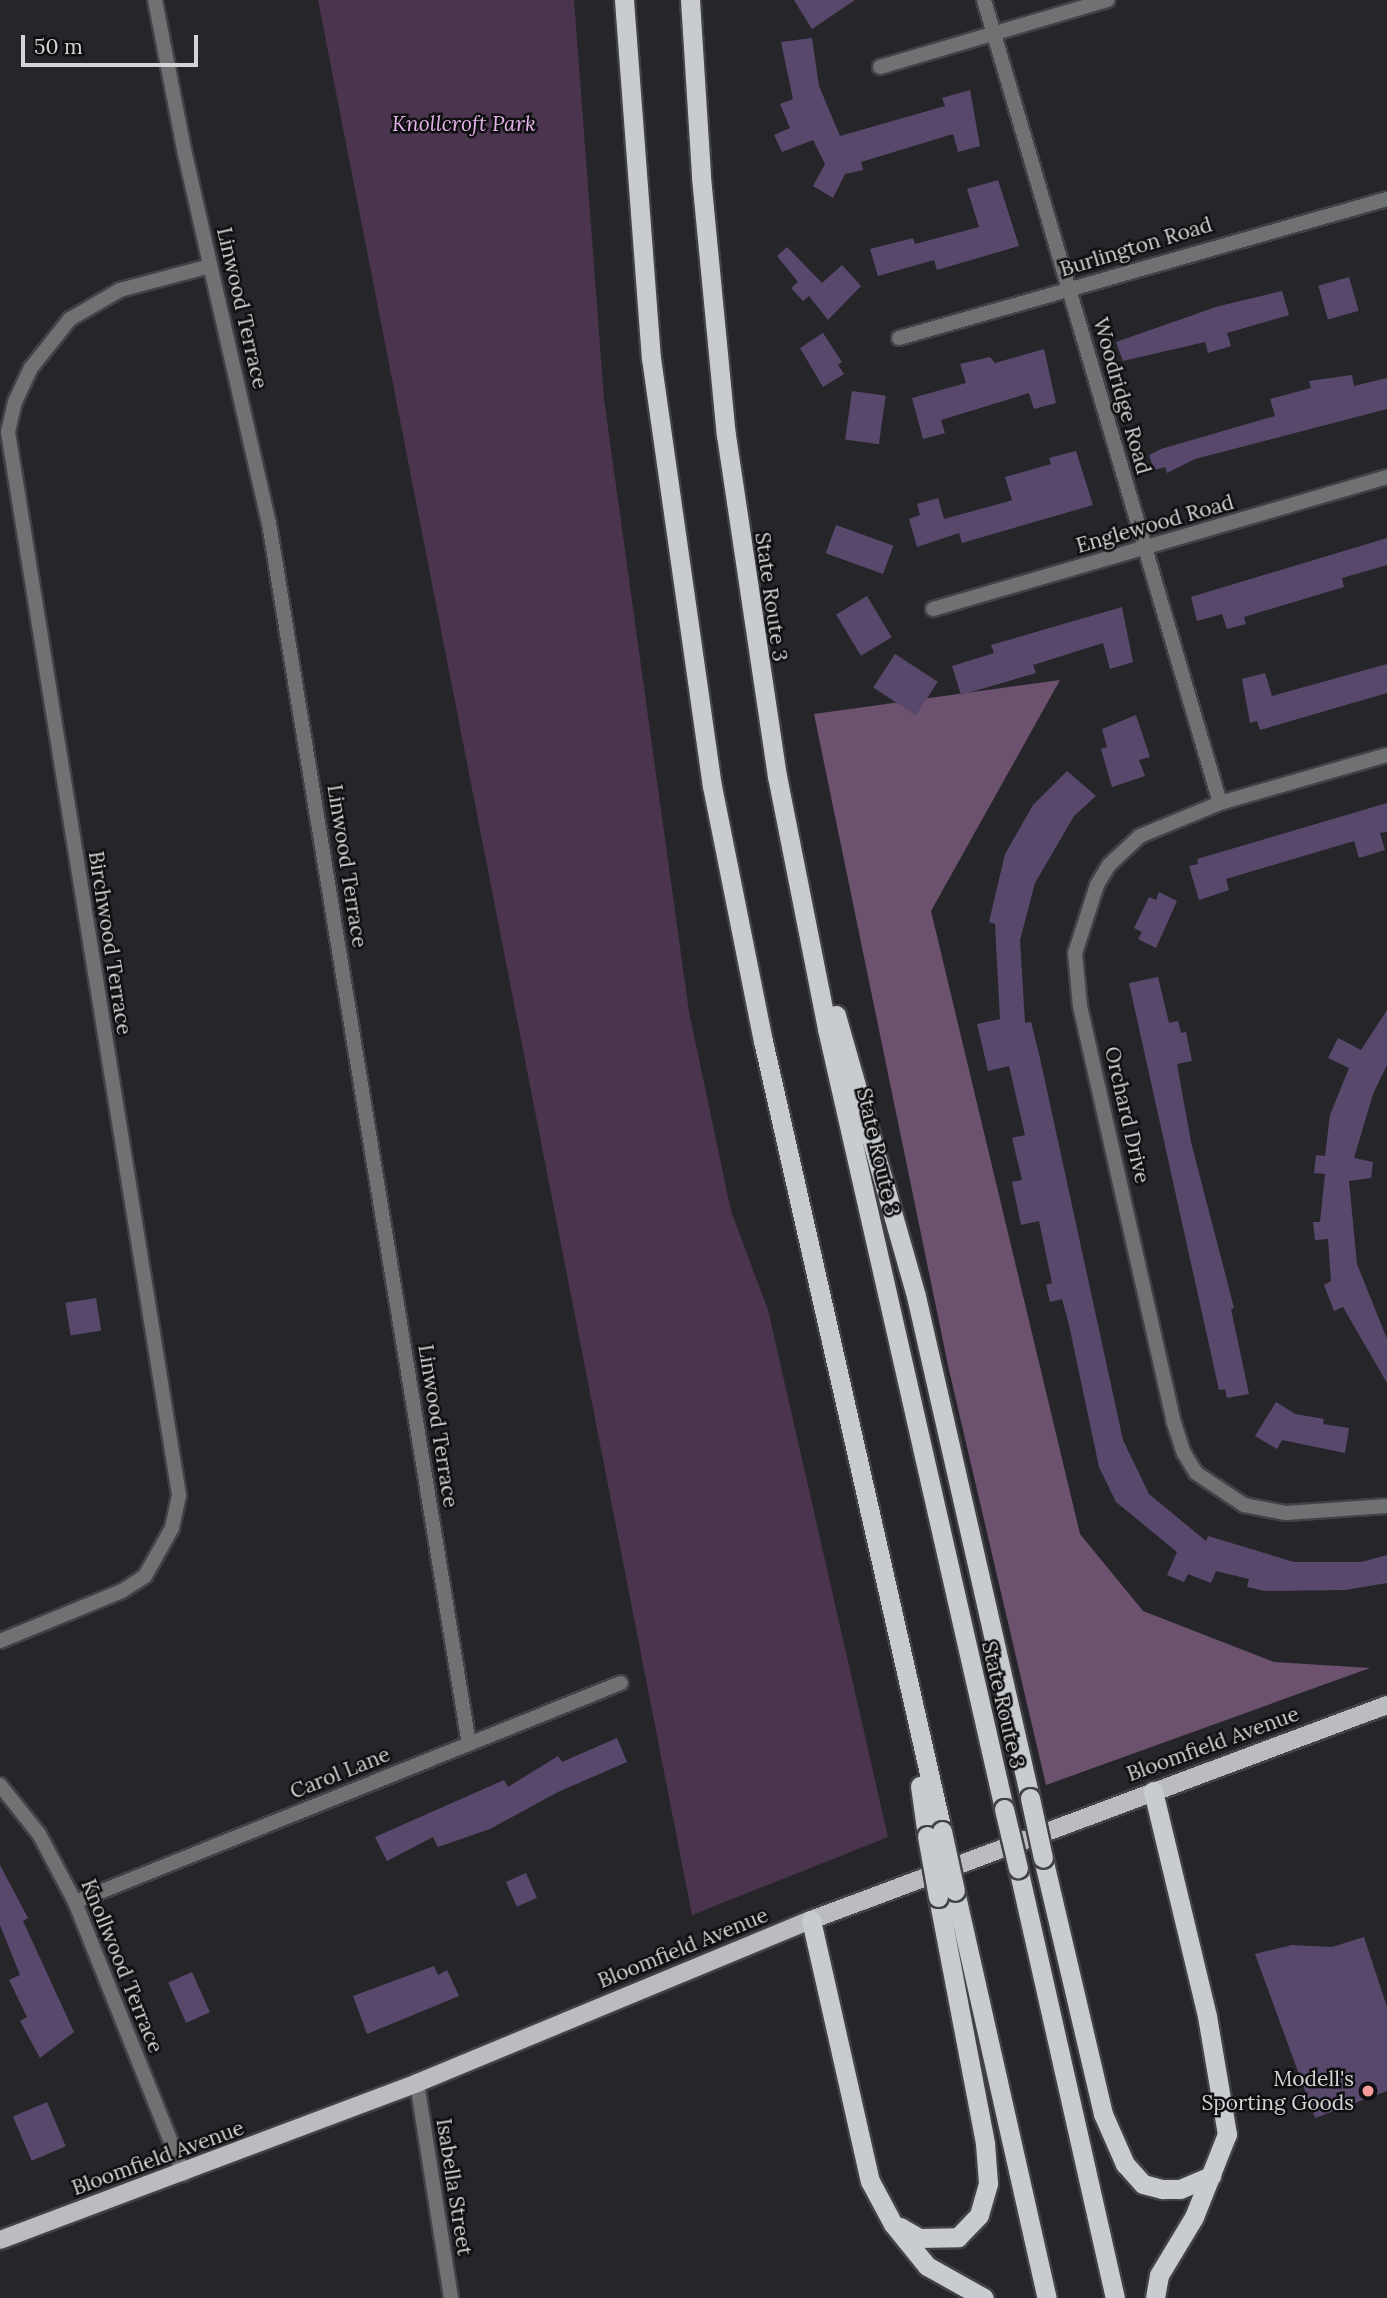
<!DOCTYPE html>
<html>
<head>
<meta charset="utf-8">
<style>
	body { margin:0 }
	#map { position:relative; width:1387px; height:2298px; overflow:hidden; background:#26262a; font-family:Lora,serif }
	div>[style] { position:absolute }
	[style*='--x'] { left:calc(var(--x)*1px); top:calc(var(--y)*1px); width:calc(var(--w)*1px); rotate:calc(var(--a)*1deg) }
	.green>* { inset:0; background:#4b354e }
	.forest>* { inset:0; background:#6d5270 }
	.building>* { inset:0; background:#58496c; transform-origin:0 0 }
	.roads { filter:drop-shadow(2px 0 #424246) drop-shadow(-2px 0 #424246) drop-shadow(0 2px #424246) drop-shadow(0 -2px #424246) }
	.minor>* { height:14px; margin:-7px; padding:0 7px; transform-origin:7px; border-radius:7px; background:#707173 }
	.primary>* { height:18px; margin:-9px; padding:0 9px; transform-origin:9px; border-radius:9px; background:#babcc0 }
	.trunk>* { height:19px; margin:-9.5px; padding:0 9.5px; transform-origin:9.5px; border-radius:9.5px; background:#c8cbd0 }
	.bridges { filter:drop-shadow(2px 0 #424246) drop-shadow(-2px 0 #424246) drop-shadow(0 2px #424246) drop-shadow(0 -2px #424246) }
	.trunk-bridge>* { height:19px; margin:-9.5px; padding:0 9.5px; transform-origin:9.5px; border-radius:9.5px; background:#c8cbd0 }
	.dots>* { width:19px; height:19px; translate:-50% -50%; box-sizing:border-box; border:4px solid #0f0f11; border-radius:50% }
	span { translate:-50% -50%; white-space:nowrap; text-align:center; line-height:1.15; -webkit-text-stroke:5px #0f0f11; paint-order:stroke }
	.park-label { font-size:21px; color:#e2b3e7; font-style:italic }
	.street-label { font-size:21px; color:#d4d4d7 }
	.poi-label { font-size:21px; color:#d4d4d7 }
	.right { translate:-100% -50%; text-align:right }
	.scale { position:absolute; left:21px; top:35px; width:177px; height:32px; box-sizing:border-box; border:4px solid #d4d4d7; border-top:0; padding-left:9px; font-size:21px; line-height:24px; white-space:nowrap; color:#d4d4d7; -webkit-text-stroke:5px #0f0f11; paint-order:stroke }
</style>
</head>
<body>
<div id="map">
	<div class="green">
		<i style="clip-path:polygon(318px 0,574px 0,604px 399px,689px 1012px,731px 1211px,768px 1310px,888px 1837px,692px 1915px)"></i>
	</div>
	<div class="forest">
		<i style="clip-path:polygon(1060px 680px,931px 911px,1080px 1534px,1143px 1611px,1274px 1662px,1370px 1668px,1046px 1785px,949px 1370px,814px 714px)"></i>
	</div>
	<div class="building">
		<i style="clip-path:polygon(794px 0,855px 0,812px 29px)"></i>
		<i style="clip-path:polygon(812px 38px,819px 86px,840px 136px,945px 106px,942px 98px,970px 90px,980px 146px,958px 152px,953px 134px,861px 162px,863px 170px,845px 174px,833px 198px,813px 186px,825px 164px,813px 140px,782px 152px,774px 135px,790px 128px,780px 104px,793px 99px,781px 42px)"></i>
		<i style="clip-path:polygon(998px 180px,1019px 246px,937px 270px,934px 260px,878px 276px,870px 249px,913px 238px,915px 244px,979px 227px,967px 189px)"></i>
		<i style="clip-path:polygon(787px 247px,822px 283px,842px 265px,861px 286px,828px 320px,809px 296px,803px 301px,791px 288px,798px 282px,777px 256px)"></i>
		<i style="left:1349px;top:277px;width:35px;height:32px;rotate:74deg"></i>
		<i style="clip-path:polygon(1282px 291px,1289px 315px,1227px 333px,1231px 346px,1208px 353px,1205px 342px,1123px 361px,1116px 342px,1219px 306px)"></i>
		<i style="clip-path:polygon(823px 333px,842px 362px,838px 365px,844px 374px,823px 387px,800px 348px)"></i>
		<i style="clip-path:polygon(1044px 349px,1056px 403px,1034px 409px,1029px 393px,941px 420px,945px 433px,923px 439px,912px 398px,966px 383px,960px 364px,990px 357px,995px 363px)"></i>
		<i style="clip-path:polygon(1352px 375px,1354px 386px,1387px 378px,1387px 409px,1195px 459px,1167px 473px,1165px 467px,1154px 470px,1149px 455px,1161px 449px,1275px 416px,1270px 399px,1311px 388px,1309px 381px)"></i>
		<i style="left:852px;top:391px;width:34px;height:49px;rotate:8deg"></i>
		<i style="clip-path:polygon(1076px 451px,1093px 505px,962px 543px,959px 533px,917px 547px,909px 519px,920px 515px,917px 504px,938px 498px,944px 519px,1006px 502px,1012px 500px,1005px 477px,1051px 464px,1049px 458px)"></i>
		<i style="left:836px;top:525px;width:61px;height:30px;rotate:20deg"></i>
		<i style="clip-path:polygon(1387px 538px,1387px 565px,1342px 578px,1344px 587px,1244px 617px,1246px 624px,1227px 629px,1222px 614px,1197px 621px,1191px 597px)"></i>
		<i style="left:867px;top:596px;width:48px;height:36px;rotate:59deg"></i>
		<i style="clip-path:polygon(1122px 607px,1133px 662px,1110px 669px,1103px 643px,1033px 665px,1036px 673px,961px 695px,952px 666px,994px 653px,991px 645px)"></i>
		<i style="left:895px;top:654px;width:51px;height:40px;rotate:33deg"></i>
		<i style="clip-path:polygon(1387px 664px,1387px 693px,1260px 730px,1257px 721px,1250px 723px,1242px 679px,1265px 673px,1272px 696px)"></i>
		<i style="clip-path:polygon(1136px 715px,1150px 757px,1139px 760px,1145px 776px,1112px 787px,1101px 749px,1107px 747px,1102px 729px)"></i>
		<i style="clip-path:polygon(1067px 771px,1096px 796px,1074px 816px,1035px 883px,1020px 940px,1025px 1023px,1031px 1022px,1040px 1058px,1123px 1440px,1149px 1494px,1206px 1541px,1208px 1536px,1294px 1562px,1361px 1562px,1387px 1555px,1387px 1583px,1345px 1590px,1265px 1591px,1247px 1587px,1249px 1579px,1216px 1571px,1211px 1583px,1188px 1574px,1184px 1582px,1167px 1575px,1177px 1552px,1116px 1502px,1099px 1467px,1069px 1325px,1062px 1299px,1050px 1302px,1046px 1285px,1052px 1283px,1039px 1221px,1021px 1225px,1012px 1182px,1022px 1180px,1012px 1138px,1025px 1135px,1009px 1066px,988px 1071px,977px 1024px,1000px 1019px,995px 924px,989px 922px,1005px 854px,1033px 805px)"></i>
		<i style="clip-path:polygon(1387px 803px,1387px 832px,1380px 833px,1385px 850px,1359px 858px,1354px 841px,1226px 879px,1229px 890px,1199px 900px,1189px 866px,1198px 864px,1197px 859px)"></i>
		<i style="clip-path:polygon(1159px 892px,1177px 901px,1156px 948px,1138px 939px,1142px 932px,1134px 928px,1149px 897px,1156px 900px)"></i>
		<i style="clip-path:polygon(1158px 977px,1169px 1023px,1178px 1021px,1181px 1033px,1186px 1032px,1192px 1061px,1177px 1064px,1191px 1142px,1234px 1308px,1231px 1309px,1249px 1394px,1227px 1398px,1225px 1389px,1219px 1390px,1129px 983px)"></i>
		<i style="clip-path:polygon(1387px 1010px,1387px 1065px,1373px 1094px,1354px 1158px,1373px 1162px,1371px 1178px,1349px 1181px,1357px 1264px,1387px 1339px,1387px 1383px,1343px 1307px,1334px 1311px,1324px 1285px,1331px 1281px,1328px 1239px,1315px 1240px,1313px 1222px,1320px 1222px,1325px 1174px,1314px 1173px,1316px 1155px,1325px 1156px,1330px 1115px,1349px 1068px,1328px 1058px,1338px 1038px,1361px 1050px)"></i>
		<i style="left:96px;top:1298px;width:33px;height:31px;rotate:81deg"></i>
		<i style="clip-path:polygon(1276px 1402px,1295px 1414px,1324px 1419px,1323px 1424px,1349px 1428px,1345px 1453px,1282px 1440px,1277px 1449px,1255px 1436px)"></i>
		<i style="clip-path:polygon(617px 1738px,627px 1762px,558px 1792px,490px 1829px,438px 1847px,433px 1837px,387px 1861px,375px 1837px,504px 1780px,508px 1787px,558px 1756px,562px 1762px)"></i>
		<i style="clip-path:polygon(0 1865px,28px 1918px,23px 1921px,74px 2032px,40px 2058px,20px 2021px,27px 2017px,9px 1980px,20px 1975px,0 1925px)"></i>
		<i style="left:526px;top:1873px;width:27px;height:22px;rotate:66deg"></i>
		<i style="clip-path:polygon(1364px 1937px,1387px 2007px,1387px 2091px,1315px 2118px,1255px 1954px,1292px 1945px,1332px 1947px)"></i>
		<i style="clip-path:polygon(434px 1966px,438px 1975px,447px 1970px,459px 1996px,367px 2034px,353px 1996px)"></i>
		<i style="left:192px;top:1972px;width:44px;height:26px;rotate:66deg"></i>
		<i style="left:47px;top:2102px;width:48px;height:37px;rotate:67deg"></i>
	</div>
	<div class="roads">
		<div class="minor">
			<i style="--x:155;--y:0;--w:157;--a:79"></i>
			<i style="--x:185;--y:154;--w:378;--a:77.2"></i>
			<i style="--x:269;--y:523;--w:1237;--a:80.7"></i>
			<i style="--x:984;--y:0;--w:837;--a:73.62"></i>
			<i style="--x:880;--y:67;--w:237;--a:-16.4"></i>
			<i style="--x:899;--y:338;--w:507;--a:-15.9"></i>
			<i style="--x:933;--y:609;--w:473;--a:-16.2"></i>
			<i style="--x:1387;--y:755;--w:174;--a:164"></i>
			<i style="--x:1220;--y:803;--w:87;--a:157.6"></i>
			<i style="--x:1140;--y:836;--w:42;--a:136.9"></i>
			<i style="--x:1109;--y:865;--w:23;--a:121"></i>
			<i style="--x:1097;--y:885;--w:71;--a:107.9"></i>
			<i style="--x:1075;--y:953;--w:53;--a:84.6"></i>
			<i style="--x:1080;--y:1006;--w:424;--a:77.3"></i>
			<i style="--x:1173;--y:1420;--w:35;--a:72"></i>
			<i style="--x:1184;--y:1453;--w:23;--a:59"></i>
			<i style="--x:1196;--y:1473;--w:58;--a:33.7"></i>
			<i style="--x:1244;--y:1505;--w:43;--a:10.8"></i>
			<i style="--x:1286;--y:1513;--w:101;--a:-4"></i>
			<i style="--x:0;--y:1641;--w:132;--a:-22.3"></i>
			<i style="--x:122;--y:1591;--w:27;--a:-33"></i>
			<i style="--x:145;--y:1576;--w:55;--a:-60.6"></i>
			<i style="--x:172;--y:1528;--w:34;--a:-78"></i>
			<i style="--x:179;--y:1495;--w:1077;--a:-99.14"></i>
			<i style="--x:8;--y:432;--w:31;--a:-77"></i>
			<i style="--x:15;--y:402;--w:38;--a:-65"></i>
			<i style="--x:31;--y:368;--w:63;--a:-51.5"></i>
			<i style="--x:70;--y:319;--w:58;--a:-30.1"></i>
			<i style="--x:120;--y:290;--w:93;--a:-14.9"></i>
			<i style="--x:0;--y:1785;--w:63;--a:51.5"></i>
			<i style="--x:39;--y:1834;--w:77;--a:62.1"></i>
			<i style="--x:75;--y:1902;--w:293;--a:68.2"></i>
			<i style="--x:75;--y:1902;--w:588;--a:-21.86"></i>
			<i style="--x:417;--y:2083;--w:218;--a:81"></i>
		</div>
		<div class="primary">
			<i style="--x:0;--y:2240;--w:446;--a:-20.6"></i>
			<i style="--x:417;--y:2083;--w:426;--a:-22.5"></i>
			<i style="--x:811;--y:1920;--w:615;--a:-20.47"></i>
		</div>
		<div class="trunk">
			<i style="--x:624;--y:0;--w:359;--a:85.7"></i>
			<i style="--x:651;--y:358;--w:432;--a:81.9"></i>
			<i style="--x:712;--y:786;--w:260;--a:78.7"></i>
			<i style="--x:763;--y:1041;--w:810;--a:77.23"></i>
			<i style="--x:690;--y:0;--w:177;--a:86.4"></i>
			<i style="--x:701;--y:177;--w:259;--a:84.5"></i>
			<i style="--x:726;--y:435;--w:345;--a:81.5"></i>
			<i style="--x:777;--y:776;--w:258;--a:78.8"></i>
			<i style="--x:827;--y:1029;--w:800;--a:77.21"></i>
			<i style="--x:836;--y:1015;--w:292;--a:74.1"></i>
			<i style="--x:916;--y:1296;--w:515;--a:77.21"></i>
			<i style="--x:920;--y:1786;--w:50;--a:82"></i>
			<i style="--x:1153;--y:1791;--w:231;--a:76.5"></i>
			<i style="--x:1207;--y:2016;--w:120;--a:80.4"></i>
			<i style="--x:1227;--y:2134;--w:89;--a:111.7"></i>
			<i style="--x:1194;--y:2217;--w:68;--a:121.1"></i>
			<i style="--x:1159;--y:2275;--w:23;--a:100"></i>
			<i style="--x:1043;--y:1858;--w:263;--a:76.8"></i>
			<i style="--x:1103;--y:2114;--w:55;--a:66.3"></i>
			<i style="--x:1125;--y:2164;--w:27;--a:48"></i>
			<i style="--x:1143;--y:2184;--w:20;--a:15"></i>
			<i style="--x:1162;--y:2189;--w:18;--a:0"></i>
			<i style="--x:1180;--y:2189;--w:34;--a:-23"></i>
			<i style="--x:1018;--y:1868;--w:441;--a:77.3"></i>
			<i style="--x:955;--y:1891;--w:417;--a:77.3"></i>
			<i style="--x:811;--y:1920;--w:268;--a:77.3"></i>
			<i style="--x:870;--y:2181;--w:49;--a:61.9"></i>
			<i style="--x:893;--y:2224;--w:54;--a:51"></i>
			<i style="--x:927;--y:2266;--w:65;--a:29.3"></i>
			<i style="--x:900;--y:2227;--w:22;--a:30"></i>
			<i style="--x:919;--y:2238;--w:39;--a:-1"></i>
			<i style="--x:958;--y:2237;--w:30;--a:-46"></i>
			<i style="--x:979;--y:2215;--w:33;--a:-74"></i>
			<i style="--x:988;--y:2183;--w:40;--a:-94.3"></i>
			<i style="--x:985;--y:2143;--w:250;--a:-100.8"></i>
		</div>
	</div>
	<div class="bridges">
		<div class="trunk-bridge">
			<i style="--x:1030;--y:1798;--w:61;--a:77.8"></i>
			<i style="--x:1004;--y:1809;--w:61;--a:76.7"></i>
			<i style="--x:942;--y:1831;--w:61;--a:77.8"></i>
			<i style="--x:927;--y:1836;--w:62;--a:79.8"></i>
		</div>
	</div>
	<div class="dots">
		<i style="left:1368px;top:2091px;background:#f59b99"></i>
	</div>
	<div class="park-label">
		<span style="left:464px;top:124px">Knollcroft Park</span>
	</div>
	<div class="street-label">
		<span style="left:1136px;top:247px;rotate:-17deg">Burlington Road</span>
		<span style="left:242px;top:308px;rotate:77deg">Linwood Terrace</span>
		<span style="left:1122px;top:396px;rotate:74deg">Woodridge Road</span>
		<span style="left:1155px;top:524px;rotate:-16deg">Englewood Road</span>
		<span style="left:771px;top:597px;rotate:82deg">State Route 3</span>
		<span style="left:347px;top:866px;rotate:81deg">Linwood Terrace</span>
		<span style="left:110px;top:943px;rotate:81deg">Birchwood Terrace</span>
		<span style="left:1127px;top:1115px;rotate:77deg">Orchard Drive</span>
		<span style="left:878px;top:1152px;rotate:77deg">State Route 3</span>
		<span style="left:438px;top:1426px;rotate:81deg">Linwood Terrace</span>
		<span style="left:1003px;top:1705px;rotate:77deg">State Route 3</span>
		<span style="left:1213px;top:1744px;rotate:-20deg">Bloomfield Avenue</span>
		<span style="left:340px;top:1773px;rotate:-22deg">Carol Lane</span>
		<span style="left:683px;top:1948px;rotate:-22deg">Bloomfield Avenue</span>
		<span style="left:122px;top:1966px;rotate:68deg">Knollwood Terrace</span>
		<span style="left:158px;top:2158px;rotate:-20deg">Bloomfield Avenue</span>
		<span style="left:454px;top:2187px;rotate:81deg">Isabella Street</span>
	</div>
	<div class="poi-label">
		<span class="right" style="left:1354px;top:2091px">Modell's<br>Sporting Goods</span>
	</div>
	<div class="scale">50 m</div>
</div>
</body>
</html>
